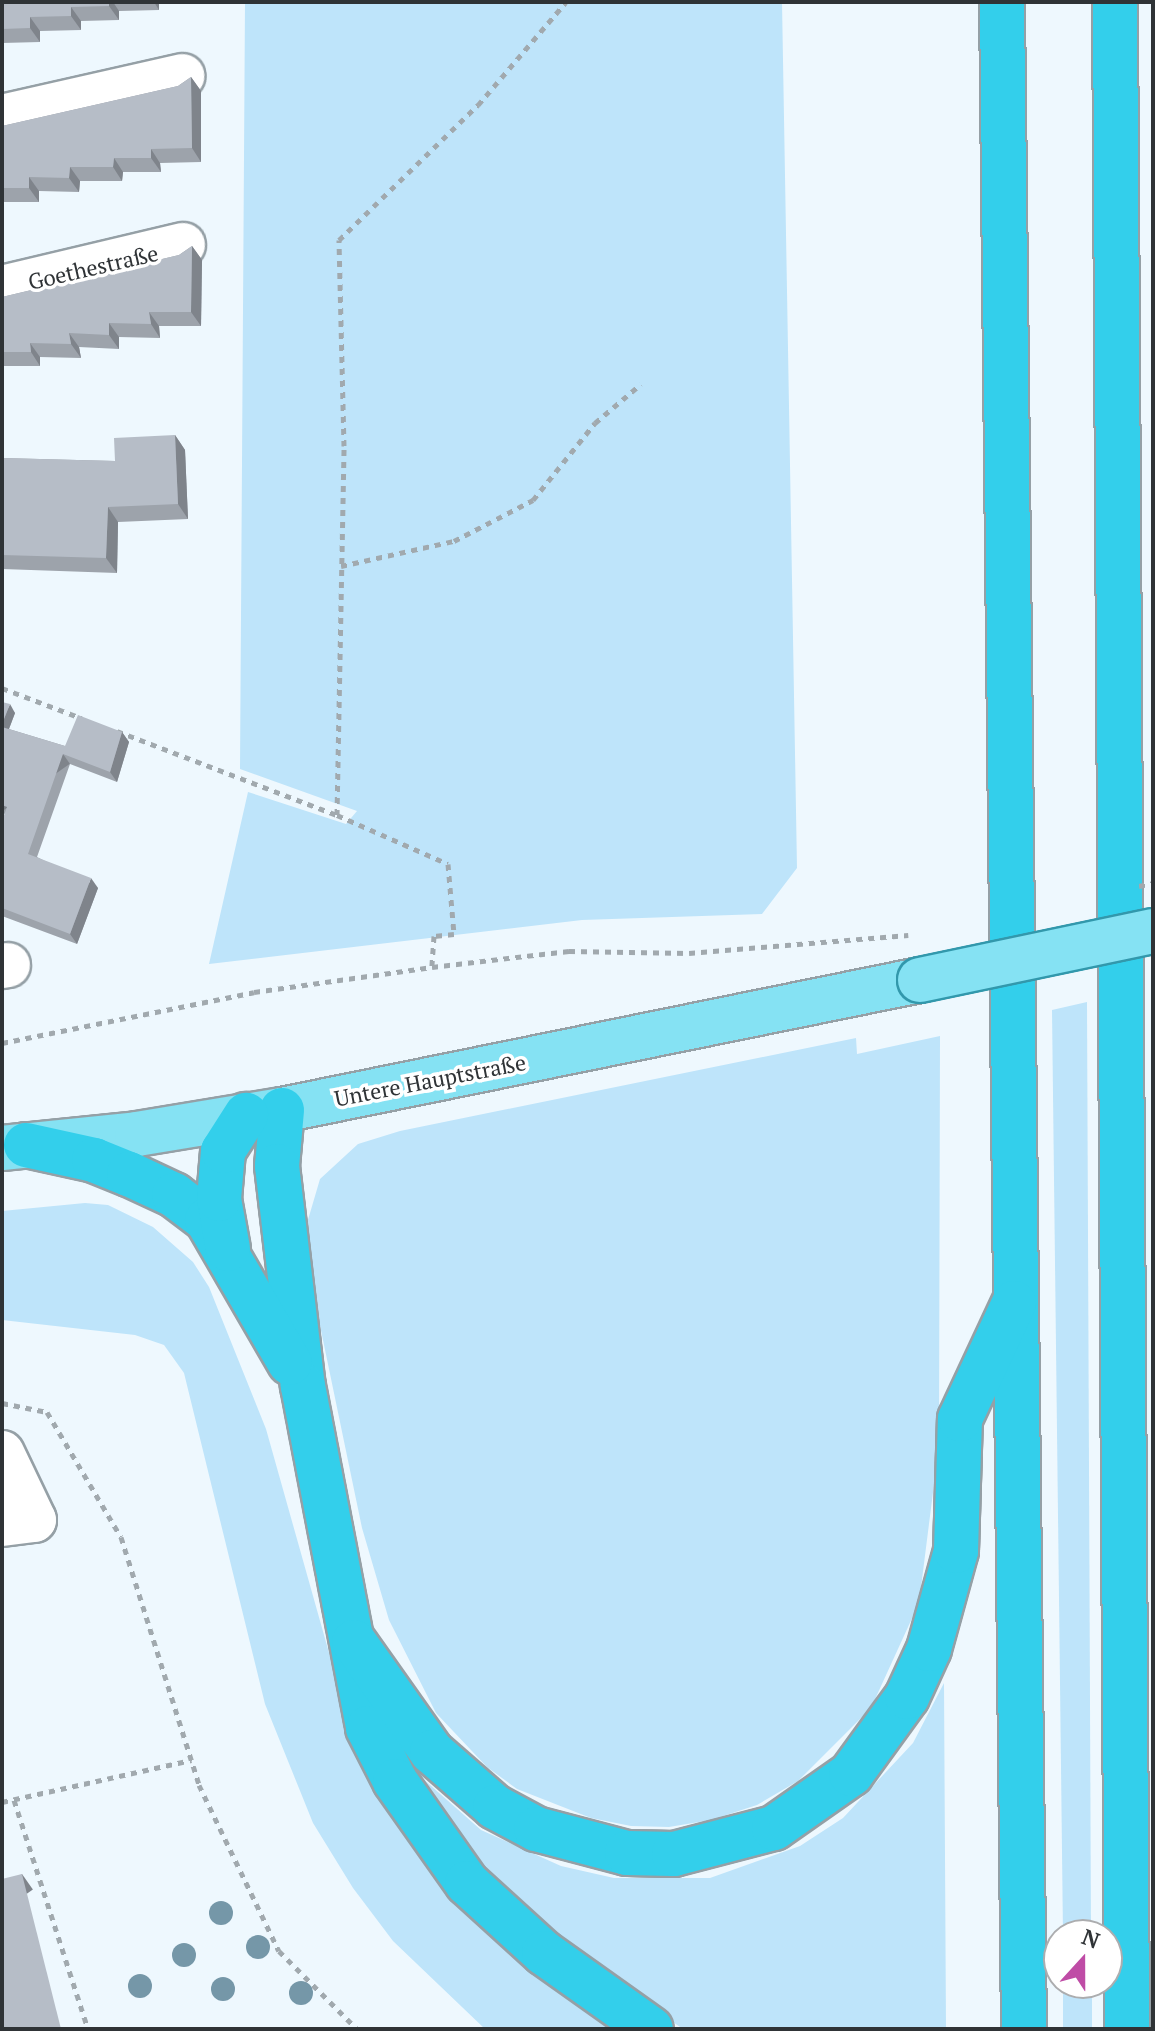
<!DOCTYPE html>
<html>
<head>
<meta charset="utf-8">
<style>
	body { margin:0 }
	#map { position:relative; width:1155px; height:2031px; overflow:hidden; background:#eef8fe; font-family:"PT Serif",serif }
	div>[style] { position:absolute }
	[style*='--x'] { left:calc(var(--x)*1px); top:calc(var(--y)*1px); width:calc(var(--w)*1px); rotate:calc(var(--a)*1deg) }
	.green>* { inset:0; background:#bee4fa; transform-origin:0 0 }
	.path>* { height:5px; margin-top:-2.5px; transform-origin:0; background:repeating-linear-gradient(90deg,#a1a9ae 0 6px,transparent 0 12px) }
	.roads { filter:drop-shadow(2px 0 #95a0a6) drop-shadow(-2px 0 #95a0a6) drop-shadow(0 2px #95a0a6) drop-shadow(0 -2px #95a0a6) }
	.minor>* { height:44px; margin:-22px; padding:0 22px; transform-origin:22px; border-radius:22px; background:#fff }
	.major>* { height:44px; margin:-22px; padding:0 22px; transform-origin:22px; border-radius:22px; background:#85e2f3 }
	.highway>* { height:44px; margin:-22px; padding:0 22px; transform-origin:22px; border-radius:22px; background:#33cfeb }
	.path-bridge>* { height:5px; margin-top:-2.5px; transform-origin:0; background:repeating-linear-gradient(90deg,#a1a9ae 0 6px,transparent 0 12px) }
	.bridges { filter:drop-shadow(2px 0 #3298ac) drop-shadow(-2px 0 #3298ac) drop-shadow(0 2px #3298ac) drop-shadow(0 -2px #3298ac) }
	.major-bridge>* { height:44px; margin:-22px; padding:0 22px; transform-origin:22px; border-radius:22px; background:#85e2f3 }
	.trees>* { width:24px; height:24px; margin:-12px; border-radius:50%; background:#7597a8 }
	.wall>* { inset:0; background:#9da3ab }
	.shaded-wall>* { inset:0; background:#7f848b; transform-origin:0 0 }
	.building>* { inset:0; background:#b6bdc7 }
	span { translate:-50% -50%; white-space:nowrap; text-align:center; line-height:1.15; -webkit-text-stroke:7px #fff; paint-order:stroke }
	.street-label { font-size:22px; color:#2f3336 }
	.frame { position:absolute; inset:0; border:4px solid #2f3336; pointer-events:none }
	.north { position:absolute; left:1043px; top:1919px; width:80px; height:80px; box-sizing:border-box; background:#fff; border:2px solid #acadaf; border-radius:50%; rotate:21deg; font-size:22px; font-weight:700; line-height:32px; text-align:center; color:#2f3336 }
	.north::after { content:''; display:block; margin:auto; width:28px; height:36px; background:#bf4ca6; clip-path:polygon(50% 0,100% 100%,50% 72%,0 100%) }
</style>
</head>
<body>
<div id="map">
	<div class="green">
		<i style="clip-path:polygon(245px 2px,782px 2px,797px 868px,762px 914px,582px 920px,209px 964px,248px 792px,346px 824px,357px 811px,240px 769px)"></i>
		<i style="clip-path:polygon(1087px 1002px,1091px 1935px,1063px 1935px,1052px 1010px)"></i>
		<i style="clip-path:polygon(940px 1036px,939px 1445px,919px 1603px,871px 1708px,798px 1781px,757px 1805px,711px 1820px,669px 1827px,631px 1826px,591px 1818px,517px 1789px,487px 1767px,436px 1713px,389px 1620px,362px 1528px,307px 1263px,305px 1230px,320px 1179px,358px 1144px,400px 1131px,856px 1038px,857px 1054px)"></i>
		<i style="clip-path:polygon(85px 1203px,108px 1205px,153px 1227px,193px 1262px,209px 1287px,266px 1429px,353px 1738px,431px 1873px,489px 1932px,618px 2029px,485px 2029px,393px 1941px,353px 1888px,313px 1823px,265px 1704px,184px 1373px,164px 1345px,135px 1335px,2px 1320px,2px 1211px)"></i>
		<i style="clip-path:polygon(944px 1683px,946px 2029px,683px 2029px,576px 1955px,487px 1876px,404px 1762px,481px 1830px,561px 1866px,614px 1878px,710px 1878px,800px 1846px,843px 1818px,913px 1743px)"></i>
		<i style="left:1063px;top:1983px;width:29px;height:46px"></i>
	</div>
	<div class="path">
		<i style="--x:341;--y:566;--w:116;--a:-12.5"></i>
		<i style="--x:454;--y:541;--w:89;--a:-27.4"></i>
		<i style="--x:533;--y:500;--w:99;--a:-51.2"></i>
		<i style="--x:595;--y:423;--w:60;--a:-40.3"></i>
		<i style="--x:2;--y:688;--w:85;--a:20.8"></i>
		<i style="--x:117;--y:731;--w:235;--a:20.9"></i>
		<i style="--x:337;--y:815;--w:369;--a:-88.9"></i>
		<i style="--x:344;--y:446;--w:206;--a:-91.4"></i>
		<i style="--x:339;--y:240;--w:194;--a:-44.2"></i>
		<i style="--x:478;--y:105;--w:135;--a:-49.5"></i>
		<i style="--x:337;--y:815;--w:121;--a:23.8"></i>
		<i style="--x:448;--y:864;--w:70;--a:85.1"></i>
		<i style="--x:454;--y:934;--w:20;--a:174"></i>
		<i style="--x:434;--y:936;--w:31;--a:94"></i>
		<i style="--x:2;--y:1043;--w:257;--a:-11.4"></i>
		<i style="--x:254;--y:992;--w:180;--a:-8"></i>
		<i style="--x:432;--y:967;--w:138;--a:-6.7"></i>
		<i style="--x:569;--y:951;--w:120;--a:1"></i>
		<i style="--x:689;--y:953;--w:220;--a:-4.7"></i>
		<i style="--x:2;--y:1403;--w:46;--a:11.3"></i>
		<i style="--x:47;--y:1412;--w:145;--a:59.4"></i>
		<i style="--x:121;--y:1537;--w:260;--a:72.5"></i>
		<i style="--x:199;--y:1785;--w:184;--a:64.3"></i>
		<i style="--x:279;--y:1951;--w:110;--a:45"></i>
		<i style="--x:14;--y:1800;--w:241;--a:72.1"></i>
		<i style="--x:2;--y:1802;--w:194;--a:-12.5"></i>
	</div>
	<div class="roads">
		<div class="minor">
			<i style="--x:2;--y:117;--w:185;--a:-12.8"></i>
			<i style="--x:2;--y:288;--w:186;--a:-13.4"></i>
			<i style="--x:2;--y:966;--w:6;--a:-9"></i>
			<i style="--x:2;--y:1453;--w:74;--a:64.5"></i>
			<i style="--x:34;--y:1520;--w:32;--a:173"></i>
		</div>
		<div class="major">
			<i style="--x:2;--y:1148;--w:136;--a:-5.9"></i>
			<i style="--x:137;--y:1134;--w:147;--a:-9.4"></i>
			<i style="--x:282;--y:1110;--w:651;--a:-11.52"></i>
		</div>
		<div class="highway">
			<i style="--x:1002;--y:2;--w:2027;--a:89.38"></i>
			<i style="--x:1115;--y:2;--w:2027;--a:89.66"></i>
			<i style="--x:282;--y:1110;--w:56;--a:95.1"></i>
			<i style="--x:277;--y:1166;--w:222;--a:83.3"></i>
			<i style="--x:303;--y:1386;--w:348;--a:79.2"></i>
			<i style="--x:368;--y:1728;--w:59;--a:63"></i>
			<i style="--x:395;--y:1781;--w:125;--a:54.8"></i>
			<i style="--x:467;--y:1883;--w:104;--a:42.3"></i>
			<i style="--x:544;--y:1953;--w:131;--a:35.4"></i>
			<i style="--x:26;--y:1145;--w:70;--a:12.4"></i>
			<i style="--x:94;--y:1160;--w:38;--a:22"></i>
			<i style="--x:129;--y:1174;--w:50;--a:25"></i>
			<i style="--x:174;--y:1195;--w:41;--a:37.1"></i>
			<i style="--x:207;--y:1220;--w:165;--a:59.9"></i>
			<i style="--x:228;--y:1249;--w:51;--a:-100.2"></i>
			<i style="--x:219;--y:1199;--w:48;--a:-85.2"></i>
			<i style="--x:223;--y:1151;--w:43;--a:-57.4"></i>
			<i style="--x:354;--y:1642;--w:135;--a:54.7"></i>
			<i style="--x:432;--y:1752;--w:84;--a:41.1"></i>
			<i style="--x:495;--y:1807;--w:47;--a:28.2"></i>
			<i style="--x:536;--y:1829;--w:94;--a:14.8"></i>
			<i style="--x:627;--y:1853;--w:47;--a:1.2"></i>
			<i style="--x:674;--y:1854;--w:103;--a:-14.6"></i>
			<i style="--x:774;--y:1828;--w:94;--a:-35"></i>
			<i style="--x:851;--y:1774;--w:95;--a:-54"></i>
			<i style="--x:907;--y:1697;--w:53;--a:-65.4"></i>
			<i style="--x:929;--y:1649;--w:102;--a:-74.6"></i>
			<i style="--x:956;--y:1551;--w:132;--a:-88.3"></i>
			<i style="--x:960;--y:1419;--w:128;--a:-65"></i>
		</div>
	</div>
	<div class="path-bridge">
		<i style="--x:1139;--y:886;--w:14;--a:-12"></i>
	</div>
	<div class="bridges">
		<div class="major-bridge">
			<i style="--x:920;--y:980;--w:238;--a:-11.9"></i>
		</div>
	</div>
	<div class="trees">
		<i style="left:221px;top:1913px"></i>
		<i style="left:258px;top:1947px"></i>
		<i style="left:184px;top:1955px"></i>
		<i style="left:140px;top:1986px"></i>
		<i style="left:223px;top:1989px"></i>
		<i style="left:301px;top:1993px"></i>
	</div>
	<div class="wall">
		<i style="clip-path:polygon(2px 2px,159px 2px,159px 10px,119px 11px,119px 20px,81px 21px,81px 30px,40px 31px,40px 42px,2px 43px)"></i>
		<i style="clip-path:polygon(191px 77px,201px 91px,201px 162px,160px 163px,161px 172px,123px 172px,122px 181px,80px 181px,79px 192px,39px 191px,39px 202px,2px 202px,2px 126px,178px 86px)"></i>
		<i style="clip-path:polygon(192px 246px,202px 260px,201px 326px,159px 326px,160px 338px,119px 337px,119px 349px,79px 347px,81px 358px,40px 357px,40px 366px,2px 366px,2px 297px,179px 255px)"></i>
		<i style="clip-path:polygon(175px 435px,185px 450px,188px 519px,118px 522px,117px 573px,2px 569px,2px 458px,115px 461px)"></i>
		<i style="clip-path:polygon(2px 702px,15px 713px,9px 729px,65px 746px,122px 732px,129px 742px,117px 782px,70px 764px,37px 857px,98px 888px,77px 944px,2px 916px,2px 821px,5px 814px,2px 813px)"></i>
	</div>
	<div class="shaded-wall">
		<i style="clip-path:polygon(109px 2px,113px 2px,119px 11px,119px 20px,109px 6px)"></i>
		<i style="clip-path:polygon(154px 2px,159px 2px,159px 10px)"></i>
		<i style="clip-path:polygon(71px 7px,81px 21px,81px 30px,71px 16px)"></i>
		<i style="clip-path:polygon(30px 17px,40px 31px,40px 42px,30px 28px)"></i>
		<i style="clip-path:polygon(191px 77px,201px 91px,201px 162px,192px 148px)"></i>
		<i style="clip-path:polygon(151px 149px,160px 163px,161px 172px,151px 158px)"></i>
		<i style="clip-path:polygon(114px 158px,123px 172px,122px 181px,113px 167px)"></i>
		<i style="clip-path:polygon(70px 167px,80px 181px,79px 192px,69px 178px)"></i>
		<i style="clip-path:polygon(29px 177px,39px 191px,39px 202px,29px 188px)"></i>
		<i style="clip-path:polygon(192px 246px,202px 260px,201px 326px,191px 312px)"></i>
		<i style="clip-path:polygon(149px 312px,159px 326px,160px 338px,151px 324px)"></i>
		<i style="clip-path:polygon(109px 323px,119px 337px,119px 349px,109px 335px)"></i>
		<i style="clip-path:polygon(69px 333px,79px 347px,81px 358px,71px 344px)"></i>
		<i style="clip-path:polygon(30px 343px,40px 357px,40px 366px,31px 352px)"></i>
		<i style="clip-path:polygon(175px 435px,185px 450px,188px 519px,178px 504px)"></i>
		<i style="clip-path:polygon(108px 507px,118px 522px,117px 573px,106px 558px)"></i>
		<i style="clip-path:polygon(10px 704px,15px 713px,2px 747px,2px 724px)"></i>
		<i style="clip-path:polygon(122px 732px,129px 742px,117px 782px,110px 772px)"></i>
		<i style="left:63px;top:754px;width:12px;height:106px;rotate:55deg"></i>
		<i style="clip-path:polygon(91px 878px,98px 888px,77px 944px,70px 934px)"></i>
		<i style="left:22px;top:1874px;width:19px;height:160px;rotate:55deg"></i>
	</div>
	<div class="building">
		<i style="clip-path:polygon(2px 2px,109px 2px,109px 6px,71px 7px,71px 16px,30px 17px,30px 28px,2px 29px)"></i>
		<i style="clip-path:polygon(191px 77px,192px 148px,151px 149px,151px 158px,114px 158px,113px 167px,70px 167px,69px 178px,29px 177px,29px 188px,2px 188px,2px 126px,178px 86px)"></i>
		<i style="clip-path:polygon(192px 246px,191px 312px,149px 312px,151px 324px,109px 323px,109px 335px,69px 333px,71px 344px,30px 343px,31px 352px,2px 352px,2px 297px,179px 255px)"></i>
		<i style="clip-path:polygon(175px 435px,178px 504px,108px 507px,106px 558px,2px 555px,2px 458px,115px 461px,114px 438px)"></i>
		<i style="clip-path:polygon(2px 702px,10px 704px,2px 724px)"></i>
		<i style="clip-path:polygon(78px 715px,122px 732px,110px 772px,63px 754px,28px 854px,91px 878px,70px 934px,2px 908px,2px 821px,7px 807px,2px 805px,2px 727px,65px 746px)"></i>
		<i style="clip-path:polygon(22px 1874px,61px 2029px,2px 2029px,2px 1879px)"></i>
	</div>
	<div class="street-label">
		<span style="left:93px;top:267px;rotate:-13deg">Goethestraße</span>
		<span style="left:430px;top:1080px;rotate:-11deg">Untere Hauptstraße</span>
	</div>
	<div class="frame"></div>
	<div class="north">N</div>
</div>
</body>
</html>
